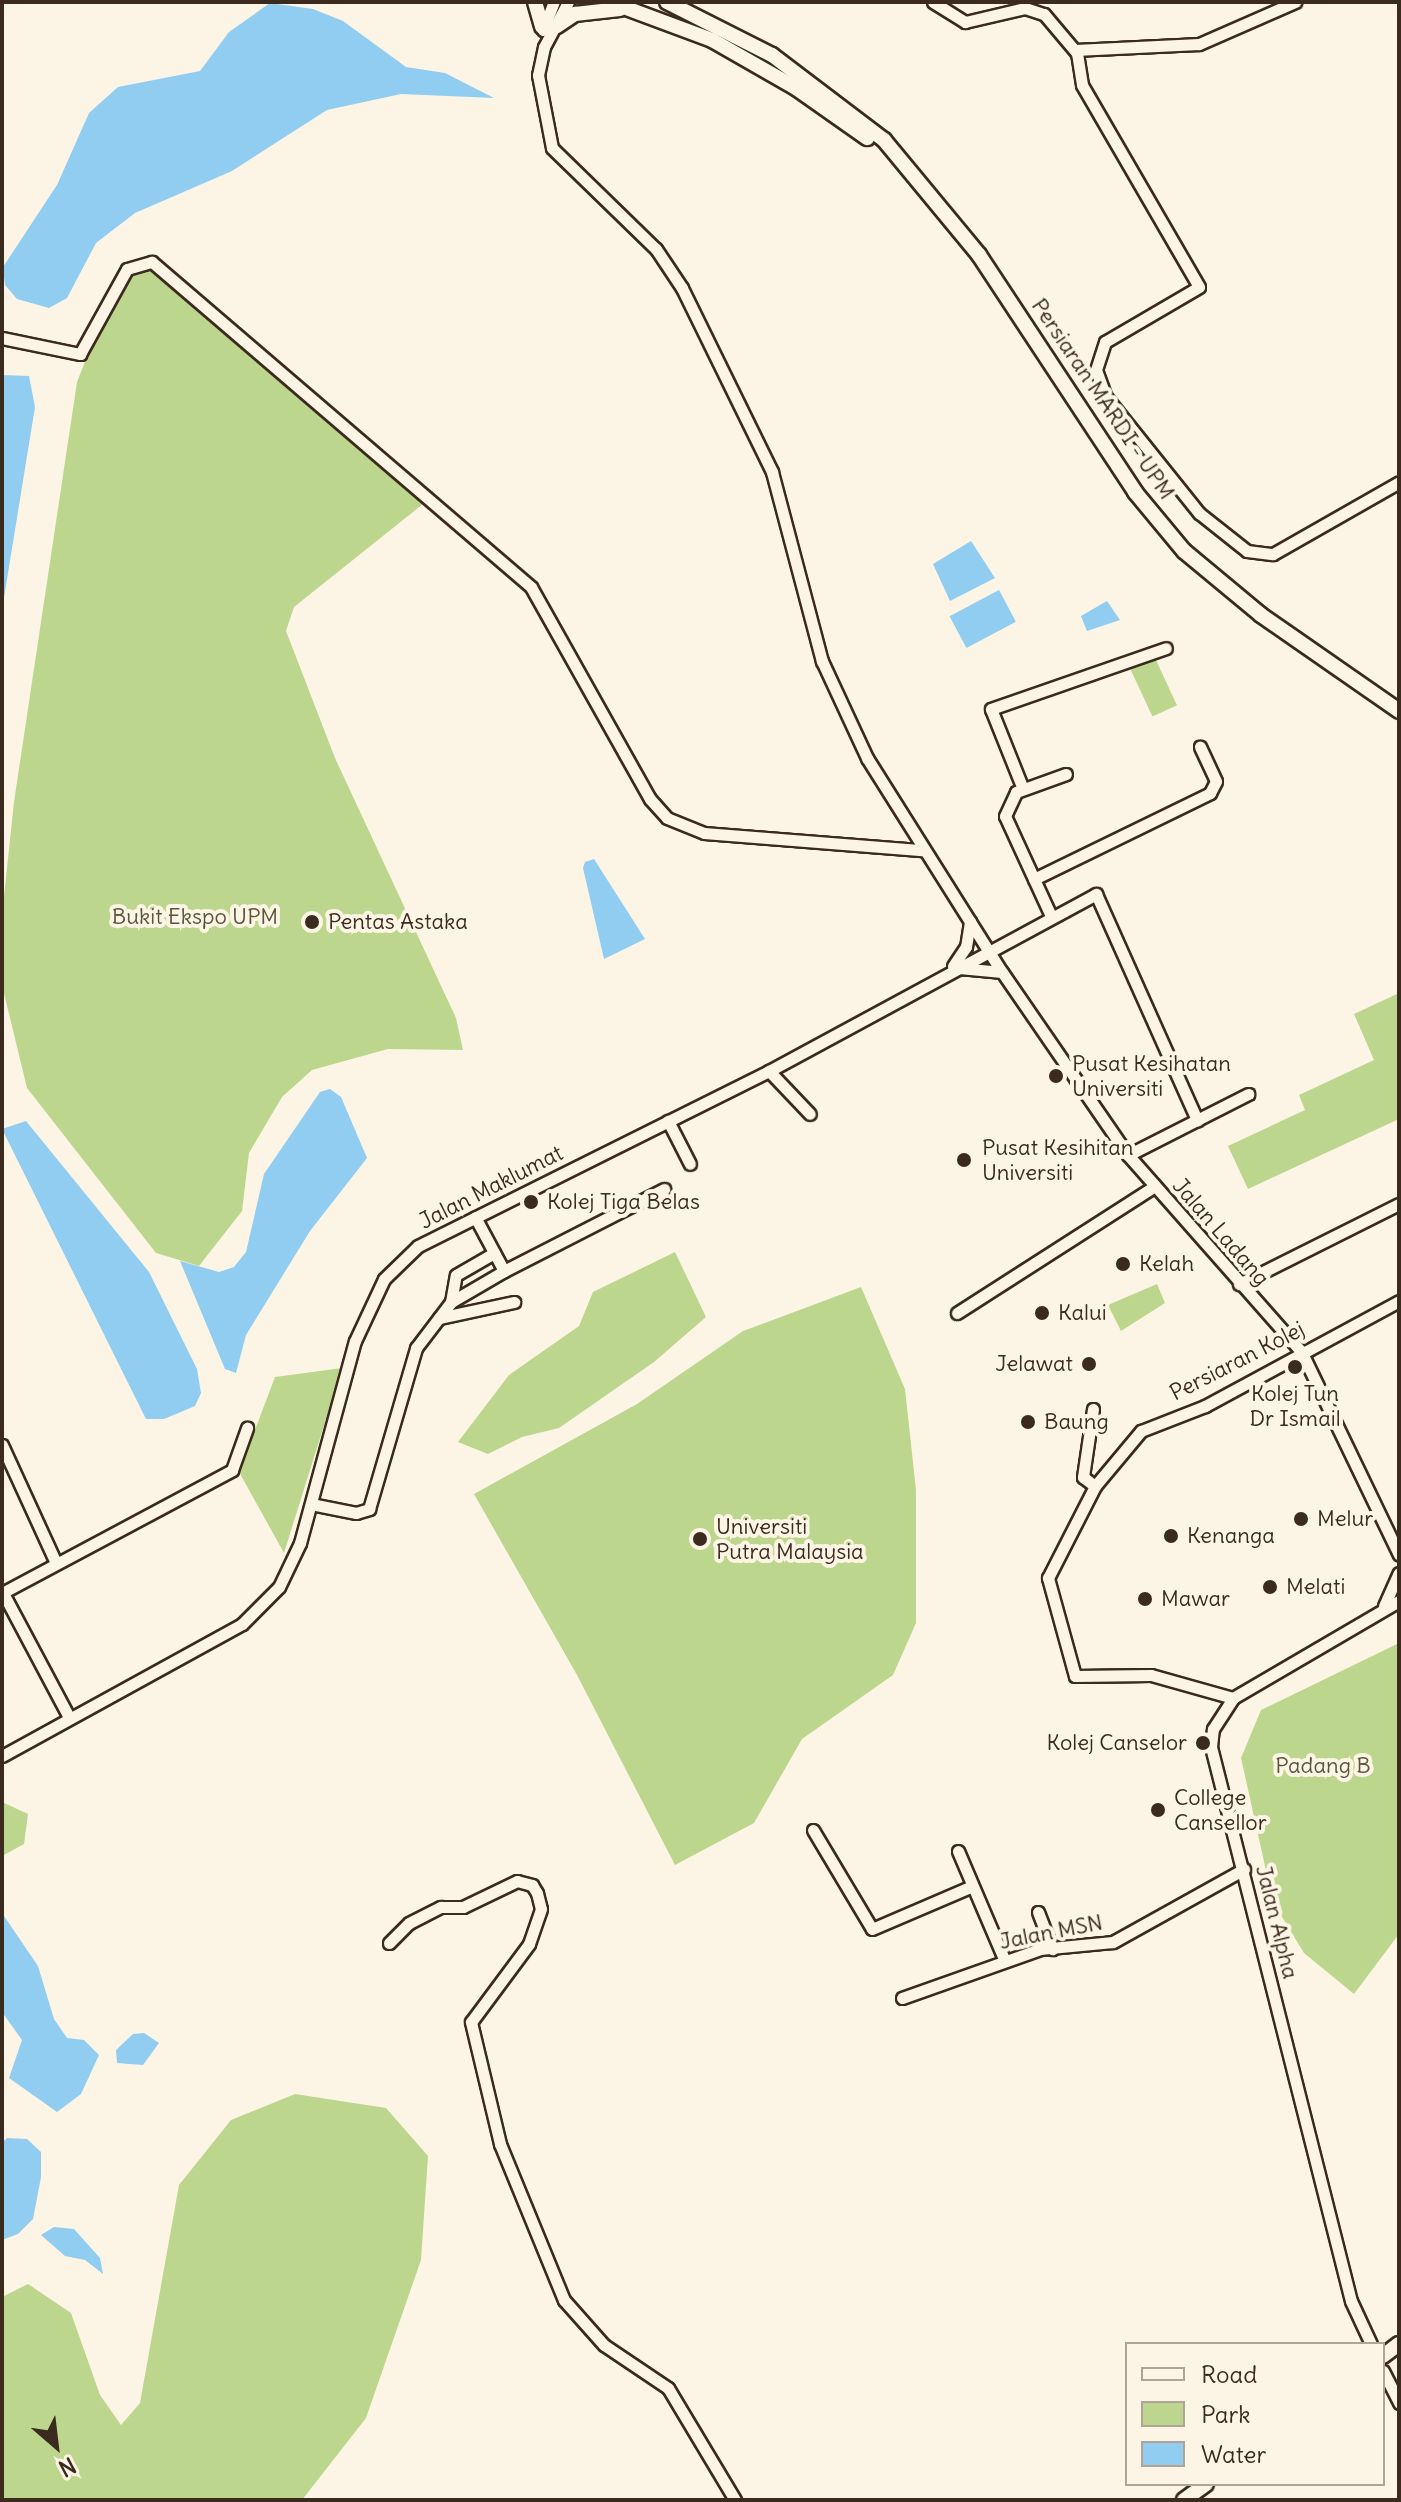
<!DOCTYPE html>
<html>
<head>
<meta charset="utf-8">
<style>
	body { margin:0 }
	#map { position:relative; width:1401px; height:2502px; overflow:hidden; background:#fcf5e5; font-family:Delius,sans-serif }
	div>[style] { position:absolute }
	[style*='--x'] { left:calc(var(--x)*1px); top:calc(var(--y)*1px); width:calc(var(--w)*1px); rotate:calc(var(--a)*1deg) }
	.green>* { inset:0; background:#bdd68d; transform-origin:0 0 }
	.water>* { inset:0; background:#91ccf1; transform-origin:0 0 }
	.roads { filter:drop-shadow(2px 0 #3b2a1e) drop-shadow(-2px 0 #3b2a1e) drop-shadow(0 2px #3b2a1e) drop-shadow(0 -2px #3b2a1e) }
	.minor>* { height:11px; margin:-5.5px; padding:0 5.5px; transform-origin:5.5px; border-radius:5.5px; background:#fcf5e5 }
	.tertiary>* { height:14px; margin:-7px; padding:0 7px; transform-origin:7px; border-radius:7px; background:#fcf5e5 }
	.dots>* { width:22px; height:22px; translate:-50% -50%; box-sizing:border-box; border:4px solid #fcf5e5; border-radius:50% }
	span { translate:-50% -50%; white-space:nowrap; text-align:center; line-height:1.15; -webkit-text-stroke:8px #fcf5e5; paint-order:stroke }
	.street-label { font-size:22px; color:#3b2a1e }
	.park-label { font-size:22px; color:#5c553a }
	.poi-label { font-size:22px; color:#3b2a1e }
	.left { translate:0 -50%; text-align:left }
	.right { translate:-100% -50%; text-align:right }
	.frame { position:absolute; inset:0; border:4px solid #3b2a1e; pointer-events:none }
	.legend { position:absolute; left:1125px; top:2342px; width:260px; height:144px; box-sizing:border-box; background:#fcf5e5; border:2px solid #afa495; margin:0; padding:10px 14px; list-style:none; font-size:24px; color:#3b2a1e }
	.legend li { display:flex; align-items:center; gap:16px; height:40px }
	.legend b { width:40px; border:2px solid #afa495 }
	.north { position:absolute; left:16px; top:2406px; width:80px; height:80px; -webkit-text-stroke:6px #fcf5e5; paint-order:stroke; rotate:152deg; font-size:22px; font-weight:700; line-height:32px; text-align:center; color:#3b2a1e }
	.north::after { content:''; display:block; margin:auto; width:28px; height:36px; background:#3b2a1e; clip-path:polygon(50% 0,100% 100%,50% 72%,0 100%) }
</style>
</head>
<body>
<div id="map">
	<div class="green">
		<i style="clip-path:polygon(150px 256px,188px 282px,423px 504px,294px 607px,286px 631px,335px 758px,456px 1018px,463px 1050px,388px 1049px,312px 1070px,282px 1097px,249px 1153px,242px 1211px,199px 1266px,156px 1253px,27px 1088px,2px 985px,2px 915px,14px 802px,77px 382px,123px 265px)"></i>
		<i style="left:1155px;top:658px;width:52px;height:27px;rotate:65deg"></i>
		<i style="clip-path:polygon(1399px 993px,1399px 1119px,1248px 1189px,1228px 1146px,1305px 1110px,1299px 1095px,1374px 1060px,1354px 1014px)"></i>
		<i style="clip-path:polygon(675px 1252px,706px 1317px,654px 1362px,559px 1428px,522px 1437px,488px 1454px,458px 1442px,509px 1375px,579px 1326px,593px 1292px)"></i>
		<i style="clip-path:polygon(1157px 1284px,1165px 1303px,1121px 1331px,1108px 1305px)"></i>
		<i style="clip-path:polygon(861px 1287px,905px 1389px,916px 1490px,916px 1623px,893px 1675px,802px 1739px,754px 1823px,675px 1865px,577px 1675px,474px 1494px,637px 1404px,743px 1331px)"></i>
		<i style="clip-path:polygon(342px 1368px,284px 1553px,239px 1472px,275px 1377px)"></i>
		<i style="clip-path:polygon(1399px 1643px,1399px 1934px,1354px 1994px,1304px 1953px,1273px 1902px,1241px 1758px,1261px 1710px)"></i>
		<i style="clip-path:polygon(2px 1802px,28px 1814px,24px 1844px,2px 1856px)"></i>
		<i style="clip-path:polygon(295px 2094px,386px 2108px,428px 2156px,421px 2260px,366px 2418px,302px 2500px,2px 2500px,2px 2297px,28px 2284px,71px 2313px,100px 2395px,121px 2425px,140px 2403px,179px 2185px,231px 2120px)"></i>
	</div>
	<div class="water">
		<i style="clip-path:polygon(270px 3px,313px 9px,343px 21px,406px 67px,445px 73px,494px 98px,401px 94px,327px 110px,232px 171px,135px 213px,96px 243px,67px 298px,49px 308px,17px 299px,5px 285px,3px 267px,57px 185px,89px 113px,118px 87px,200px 71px,229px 32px)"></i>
		<i style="clip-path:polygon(2px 375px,29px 376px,35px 407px,2px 610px)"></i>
		<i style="clip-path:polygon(971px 541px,995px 578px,950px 601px,933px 564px)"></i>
		<i style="left:999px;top:590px;width:36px;height:56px;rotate:62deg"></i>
		<i style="clip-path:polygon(1107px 601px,1120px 620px,1087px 631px,1081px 616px)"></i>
		<i style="clip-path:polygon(594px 859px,645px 939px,604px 959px,583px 868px,585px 862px)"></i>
		<i style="clip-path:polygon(330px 1089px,341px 1097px,367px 1158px,310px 1231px,246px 1335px,236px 1373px,225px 1369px,180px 1261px,219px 1272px,234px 1267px,246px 1252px,264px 1174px,320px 1092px)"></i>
		<i style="clip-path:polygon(26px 1121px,149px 1272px,197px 1369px,201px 1393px,195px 1406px,164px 1419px,146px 1419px,2px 1129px)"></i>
		<i style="clip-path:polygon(2px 1913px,38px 1966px,54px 2019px,67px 2038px,84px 2040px,99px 2055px,81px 2094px,57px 2112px,9px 2078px,22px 2040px,2px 2012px)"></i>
		<i style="clip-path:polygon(144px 2033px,159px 2043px,143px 2065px,117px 2063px,116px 2050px,133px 2034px)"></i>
		<i style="clip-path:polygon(7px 2138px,27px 2139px,41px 2152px,41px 2177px,33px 2219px,18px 2234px,2px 2240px,2px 2143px)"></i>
		<i style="clip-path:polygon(54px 2227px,74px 2229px,100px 2258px,103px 2274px,85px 2260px,65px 2256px,41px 2235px)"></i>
	</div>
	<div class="roads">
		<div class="minor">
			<i style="--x:568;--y:2;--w:51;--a:118.1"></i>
			<i style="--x:544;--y:47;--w:29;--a:102"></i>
			<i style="--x:538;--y:75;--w:74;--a:79.1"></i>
			<i style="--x:552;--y:148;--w:145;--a:44.2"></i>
			<i style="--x:656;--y:249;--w:47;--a:56.3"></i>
			<i style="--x:682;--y:288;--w:205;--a:63.9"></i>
			<i style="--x:772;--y:472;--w:196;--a:75.2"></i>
			<i style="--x:822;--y:661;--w:107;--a:65.1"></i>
			<i style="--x:867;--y:758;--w:253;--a:57.8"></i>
			<i style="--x:1002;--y:972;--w:222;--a:55.5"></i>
			<i style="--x:1128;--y:1155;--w:261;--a:48.6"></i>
			<i style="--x:1301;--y:1351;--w:226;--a:64.3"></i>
			<i style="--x:933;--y:2;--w:38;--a:32"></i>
			<i style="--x:965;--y:22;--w:62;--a:-13.1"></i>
			<i style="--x:1025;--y:8;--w:20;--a:18"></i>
			<i style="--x:1044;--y:14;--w:51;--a:49.8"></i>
			<i style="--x:1077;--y:53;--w:32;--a:81"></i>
			<i style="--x:1082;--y:85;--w:233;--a:59.9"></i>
			<i style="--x:1199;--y:287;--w:109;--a:149.7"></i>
			<i style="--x:1105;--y:342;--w:29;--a:108"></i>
			<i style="--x:1096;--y:370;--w:29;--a:70"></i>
			<i style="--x:1106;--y:397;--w:149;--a:51.3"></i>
			<i style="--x:1199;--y:513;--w:61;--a:38.4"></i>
			<i style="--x:1247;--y:551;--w:26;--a:7"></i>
			<i style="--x:1273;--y:554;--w:145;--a:-29.7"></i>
			<i style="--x:543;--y:30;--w:30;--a:-69"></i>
			<i style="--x:1075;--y:50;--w:124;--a:-2.8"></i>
			<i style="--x:1199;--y:44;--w:105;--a:-23.6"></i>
			<i style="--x:2;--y:338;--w:80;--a:11.6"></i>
			<i style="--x:80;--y:354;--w:97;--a:-61.1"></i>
			<i style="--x:127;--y:269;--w:26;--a:-16"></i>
			<i style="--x:152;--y:262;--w:499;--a:40.6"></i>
			<i style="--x:531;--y:587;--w:243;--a:60.7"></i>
			<i style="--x:650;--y:799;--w:25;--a:48"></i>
			<i style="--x:667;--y:818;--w:40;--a:22"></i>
			<i style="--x:704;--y:833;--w:219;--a:4.5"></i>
			<i style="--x:1023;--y:789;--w:86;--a:-111.8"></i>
			<i style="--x:991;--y:709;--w:185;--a:-19.2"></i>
			<i style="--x:1034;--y:879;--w:196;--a:-26"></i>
			<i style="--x:1210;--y:793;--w:13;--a:-63"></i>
			<i style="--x:1216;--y:781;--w:38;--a:-115"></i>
			<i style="--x:1051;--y:916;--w:110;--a:-114.7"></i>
			<i style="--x:1005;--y:816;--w:26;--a:-65"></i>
			<i style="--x:1016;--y:792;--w:53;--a:-19.8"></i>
			<i style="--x:953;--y:966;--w:23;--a:-56"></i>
			<i style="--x:966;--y:947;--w:26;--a:-81"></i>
			<i style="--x:959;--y:968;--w:43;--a:5.3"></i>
			<i style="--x:769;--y:1071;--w:59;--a:46.4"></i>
			<i style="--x:668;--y:1121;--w:48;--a:62.9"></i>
			<i style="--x:1128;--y:1155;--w:135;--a:-26.9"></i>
			<i style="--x:504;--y:1271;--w:180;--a:-27.1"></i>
			<i style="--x:1239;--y:1284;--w:179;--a:-26.6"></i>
			<i style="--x:451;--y:1302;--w:27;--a:-80"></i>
			<i style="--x:456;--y:1275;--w:44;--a:-30.1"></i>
			<i style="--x:957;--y:1313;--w:235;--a:-32.7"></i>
			<i style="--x:439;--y:1318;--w:77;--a:-12"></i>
			<i style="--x:1093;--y:1409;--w:69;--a:98.4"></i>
			<i style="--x:1083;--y:1477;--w:15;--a:37"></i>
			<i style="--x:2;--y:1445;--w:130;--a:65.4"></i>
			<i style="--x:311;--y:1504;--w:46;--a:11.3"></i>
			<i style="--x:356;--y:1513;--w:14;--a:-17"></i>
			<i style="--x:369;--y:1509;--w:168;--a:-73.7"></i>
			<i style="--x:416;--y:1348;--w:58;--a:-52.7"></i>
			<i style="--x:451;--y:1302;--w:61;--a:-30.3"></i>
			<i style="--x:504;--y:1271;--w:61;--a:-118.2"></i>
			<i style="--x:2;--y:1593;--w:261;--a:-28.1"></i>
			<i style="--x:232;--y:1470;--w:45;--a:-70.3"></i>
			<i style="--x:3;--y:1593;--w:138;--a:62"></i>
			<i style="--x:1384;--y:1606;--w:36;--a:-66"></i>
			<i style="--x:1233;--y:1698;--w:85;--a:-164.3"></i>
			<i style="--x:1151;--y:1675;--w:76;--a:179.2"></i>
			<i style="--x:1075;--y:1676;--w:102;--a:-105.4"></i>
			<i style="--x:1048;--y:1578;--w:103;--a:-62.9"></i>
			<i style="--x:1095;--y:1486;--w:72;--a:-50.1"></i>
			<i style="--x:1141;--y:1431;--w:69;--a:-21.3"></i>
			<i style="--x:1205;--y:1406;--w:221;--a:-28.4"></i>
			<i style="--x:2;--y:1756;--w:274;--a:-28.8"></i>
			<i style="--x:242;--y:1624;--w:52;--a:-45"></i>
			<i style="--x:279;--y:1587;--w:49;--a:-64.5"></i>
			<i style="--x:300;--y:1543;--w:209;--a:-74.8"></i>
			<i style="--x:355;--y:1341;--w:68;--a:-64.9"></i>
			<i style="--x:384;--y:1279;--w:47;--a:-44.1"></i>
			<i style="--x:418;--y:1246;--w:392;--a:-26.5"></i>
			<i style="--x:769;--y:1071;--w:372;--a:-28.4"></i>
			<i style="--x:1096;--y:894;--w:248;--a:65.9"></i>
			<i style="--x:813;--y:1830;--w:115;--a:59.2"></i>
			<i style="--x:872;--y:1929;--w:107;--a:-23.2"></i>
			<i style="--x:958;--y:1851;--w:117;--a:66.9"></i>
			<i style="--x:1038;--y:1912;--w:40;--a:69"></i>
			<i style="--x:389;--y:1943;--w:28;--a:-45"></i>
			<i style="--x:409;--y:1923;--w:36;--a:-27"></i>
			<i style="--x:441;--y:1907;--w:22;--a:0"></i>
			<i style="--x:463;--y:1907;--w:60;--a:-25.7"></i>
			<i style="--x:517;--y:1881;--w:16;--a:15"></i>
			<i style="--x:532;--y:1885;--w:9;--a:58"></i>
			<i style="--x:537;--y:1893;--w:16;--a:76"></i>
			<i style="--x:541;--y:1909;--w:37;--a:109"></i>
			<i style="--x:529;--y:1944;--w:97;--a:126.6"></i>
			<i style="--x:471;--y:2022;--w:125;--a:76.6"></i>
			<i style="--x:500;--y:2144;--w:169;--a:67.7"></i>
			<i style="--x:564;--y:2300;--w:60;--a:48.4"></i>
			<i style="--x:604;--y:2345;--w:77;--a:33.9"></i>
			<i style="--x:668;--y:2388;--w:131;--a:59.1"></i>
			<i style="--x:902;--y:1998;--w:146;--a:-19.5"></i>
			<i style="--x:1040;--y:1949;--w:73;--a:-5.5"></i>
			<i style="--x:1113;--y:1942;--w:150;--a:-29.1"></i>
			<i style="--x:1371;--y:2344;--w:47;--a:-114.9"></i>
			<i style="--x:1351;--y:2301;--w:571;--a:-104.18"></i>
			<i style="--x:1211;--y:1747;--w:18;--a:-84"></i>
			<i style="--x:1213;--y:1729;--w:37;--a:-57"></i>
			<i style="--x:1233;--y:1698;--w:192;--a:-30.3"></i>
			<i style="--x:1383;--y:2371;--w:36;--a:63"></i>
		</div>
		<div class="tertiary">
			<i style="--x:535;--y:2;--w:26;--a:74"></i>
			<i style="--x:610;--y:2;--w:109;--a:20.4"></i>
			<i style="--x:712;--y:40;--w:97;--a:29.7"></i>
			<i style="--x:796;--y:88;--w:87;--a:35.2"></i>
			<i style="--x:667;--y:2;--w:118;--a:26.8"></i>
			<i style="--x:772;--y:55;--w:141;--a:37.2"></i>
			<i style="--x:884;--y:140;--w:149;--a:50.4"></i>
			<i style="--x:979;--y:255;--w:284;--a:56.6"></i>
			<i style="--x:1135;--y:492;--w:77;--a:50.3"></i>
			<i style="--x:1184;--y:551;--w:100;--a:39.7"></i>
			<i style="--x:1261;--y:615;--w:168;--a:34.8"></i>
			<i style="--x:557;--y:26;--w:22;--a:-34"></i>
			<i style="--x:575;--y:14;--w:45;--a:-6.3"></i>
			<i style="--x:1383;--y:2356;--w:20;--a:-37"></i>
			<i style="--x:1184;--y:2500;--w:27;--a:-36"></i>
		</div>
	</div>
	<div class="dots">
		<i style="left:312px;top:922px;background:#3b2a1e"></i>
		<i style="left:1056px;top:1076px;background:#3b2a1e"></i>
		<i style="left:964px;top:1160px;background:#3b2a1e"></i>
		<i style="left:531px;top:1202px;background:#3b2a1e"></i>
		<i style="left:1123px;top:1264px;background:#3b2a1e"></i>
		<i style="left:1042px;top:1313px;background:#3b2a1e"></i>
		<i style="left:1089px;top:1364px;background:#3b2a1e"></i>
		<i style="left:1295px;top:1367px;background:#3b2a1e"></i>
		<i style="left:1028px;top:1422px;background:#3b2a1e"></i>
		<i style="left:1301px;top:1519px;background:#3b2a1e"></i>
		<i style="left:1171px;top:1536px;background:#3b2a1e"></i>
		<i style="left:700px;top:1539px;background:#3b2a1e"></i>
		<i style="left:1270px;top:1587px;background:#3b2a1e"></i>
		<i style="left:1145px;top:1599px;background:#3b2a1e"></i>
		<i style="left:1203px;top:1743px;background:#3b2a1e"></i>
		<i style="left:1158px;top:1810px;background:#3b2a1e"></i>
	</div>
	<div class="street-label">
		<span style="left:1103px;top:399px;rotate:56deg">Persiaran MARDI - UPM</span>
		<span style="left:491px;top:1187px;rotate:-27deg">Jalan Maklumat</span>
		<span style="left:1221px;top:1232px;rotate:49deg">Jalan Ladang</span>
		<span style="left:1237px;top:1361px;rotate:-27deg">Persiaran Kolej</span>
		<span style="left:1277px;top:1922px;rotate:76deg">Jalan Alpha</span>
		<span style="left:1051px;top:1932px;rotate:-11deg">Jalan MSN</span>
	</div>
	<div class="park-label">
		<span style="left:195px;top:917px">Bukit Ekspo UPM</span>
		<span style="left:1323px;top:1766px">Padang B</span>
	</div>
	<div class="poi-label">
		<span class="left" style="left:328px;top:922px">Pentas Astaka</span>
		<span class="left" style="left:1072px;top:1076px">Pusat Kesihatan<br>Universiti</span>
		<span class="left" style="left:982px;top:1160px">Pusat Kesihitan<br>Universiti</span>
		<span class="left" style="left:547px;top:1202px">Kolej Tiga Belas</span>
		<span class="left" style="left:1139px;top:1264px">Kelah</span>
		<span class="left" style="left:1058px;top:1313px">Kalui</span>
		<span class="right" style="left:1073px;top:1364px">Jelawat</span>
		<span style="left:1295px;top:1406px">Kolej Tun<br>Dr Ismail</span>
		<span class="left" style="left:1044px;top:1422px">Baung</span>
		<span class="left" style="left:1317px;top:1519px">Melur</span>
		<span class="left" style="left:716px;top:1539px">Universiti<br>Putra Malaysia</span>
		<span class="left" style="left:1187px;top:1536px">Kenanga</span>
		<span class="left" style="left:1286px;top:1587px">Melati</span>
		<span class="left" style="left:1161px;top:1599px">Mawar</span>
		<span class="right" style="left:1187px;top:1743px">Kolej Canselor</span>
		<span class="left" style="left:1174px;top:1810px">College<br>Cansellor</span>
	</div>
	<div class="frame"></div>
	<ul class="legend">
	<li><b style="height:10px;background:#fcf5e5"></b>Road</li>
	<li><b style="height:22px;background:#bdd68d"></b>Park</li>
	<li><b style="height:22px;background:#91ccf1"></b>Water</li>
	</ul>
	<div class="north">N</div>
</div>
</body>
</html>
